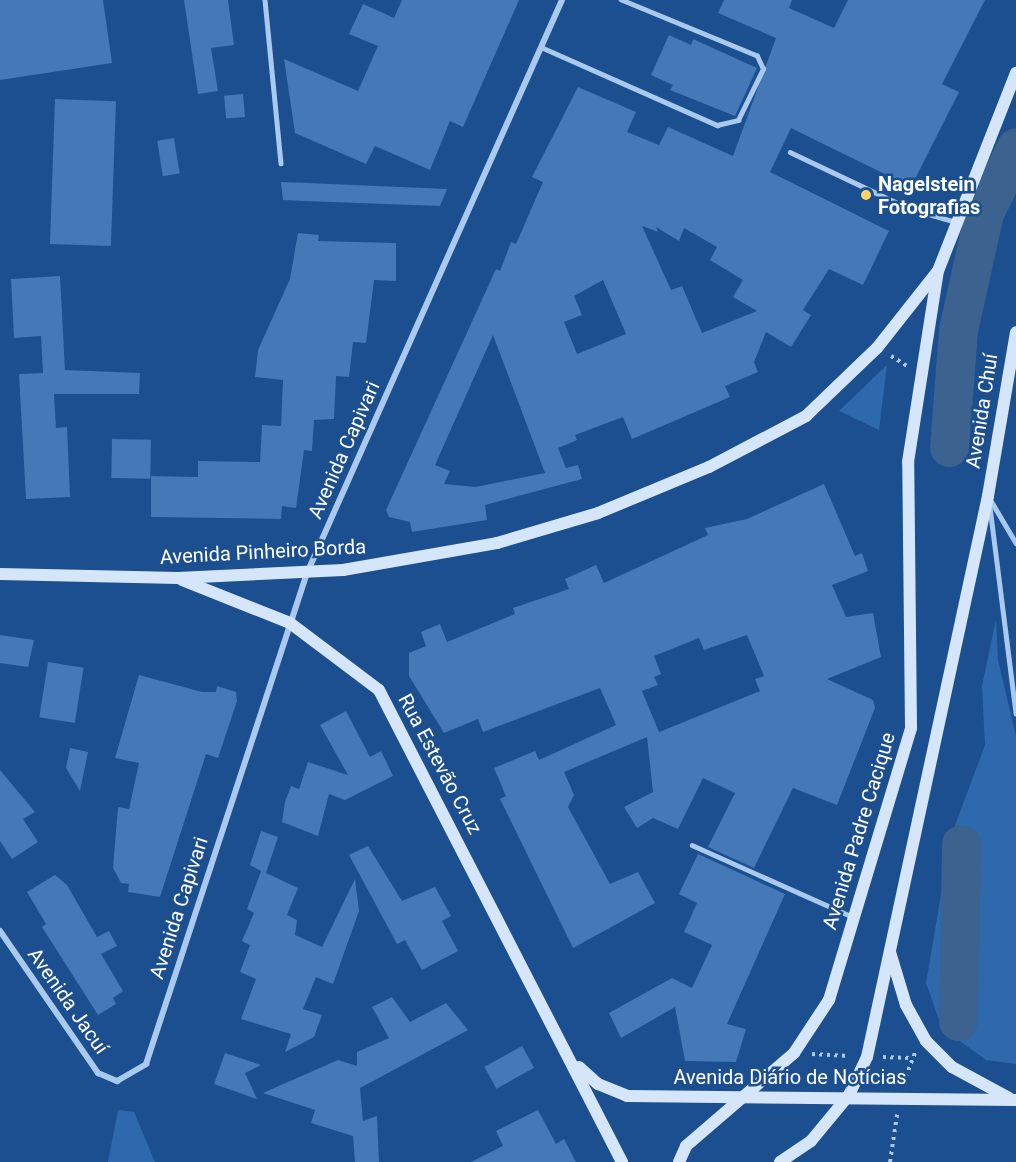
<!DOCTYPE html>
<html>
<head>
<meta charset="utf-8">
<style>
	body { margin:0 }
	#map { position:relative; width:1016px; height:1162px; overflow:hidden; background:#1b4f8f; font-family:Roboto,sans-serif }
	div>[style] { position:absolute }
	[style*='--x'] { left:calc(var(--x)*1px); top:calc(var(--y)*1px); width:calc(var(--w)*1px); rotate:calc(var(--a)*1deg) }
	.green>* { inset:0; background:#2e69ad }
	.river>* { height:39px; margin:-19.5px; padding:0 19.5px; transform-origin:19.5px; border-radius:19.5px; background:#3c6290 }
	.building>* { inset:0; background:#4478b7; transform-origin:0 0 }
	.path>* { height:4px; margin-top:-2px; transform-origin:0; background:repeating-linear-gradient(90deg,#a9c9ee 0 3px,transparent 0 7.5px) }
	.service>* { height:4.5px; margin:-2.25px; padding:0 2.25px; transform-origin:2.25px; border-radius:2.25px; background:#a9c9ee }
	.minor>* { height:6px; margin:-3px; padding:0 3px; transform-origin:3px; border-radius:3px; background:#a9c9ee }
	.secondary>* { height:12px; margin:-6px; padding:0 6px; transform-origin:6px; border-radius:6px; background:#d6e6fa }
	.dots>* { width:16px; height:16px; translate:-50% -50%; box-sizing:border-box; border:3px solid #1b4f8f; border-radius:50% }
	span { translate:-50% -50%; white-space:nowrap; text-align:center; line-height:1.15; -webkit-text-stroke:5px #1b4f8f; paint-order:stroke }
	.poi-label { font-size:20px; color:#fff; font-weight:700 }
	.left { translate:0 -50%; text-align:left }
	.street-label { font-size:20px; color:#fff }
</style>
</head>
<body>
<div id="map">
	<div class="green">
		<i style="clip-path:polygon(887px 365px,879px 430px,839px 411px)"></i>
		<i style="clip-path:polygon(996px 619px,998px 660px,1016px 736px,1016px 1064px,986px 1060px,942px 1028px,926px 983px,951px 836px,985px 745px,982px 686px)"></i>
		<i style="clip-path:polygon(118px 1110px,134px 1112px,155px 1162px,108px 1162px)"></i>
	</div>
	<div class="river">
		<i style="--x:949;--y:447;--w:117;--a:-85.6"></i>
		<i style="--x:958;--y:330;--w:120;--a:-77.5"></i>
		<i style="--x:984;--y:213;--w:73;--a:-64.1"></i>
		<i style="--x:958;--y:1021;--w:177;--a:-89"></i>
	</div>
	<div class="building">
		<i style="clip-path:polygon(0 0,103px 0,112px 63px,0 80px)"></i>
		<i style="clip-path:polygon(184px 0,228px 0,234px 45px,211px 48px,218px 91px,198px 94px)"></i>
		<i style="clip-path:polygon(402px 0,519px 0,463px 127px,450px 121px,430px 170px,375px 146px,366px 164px,295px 133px,284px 59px,358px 91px,378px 46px,349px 34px,363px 4px,394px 18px)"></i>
		<i style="clip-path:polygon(evenodd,724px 0,792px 0,789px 8px,834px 28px,848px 0,985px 0,942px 84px,959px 92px,911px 187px,791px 128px,770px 172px,889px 231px,863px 285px,829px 269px,803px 310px,811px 315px,791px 347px,766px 332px,754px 362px,758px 372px,725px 386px,730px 397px,632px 439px,623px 417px,575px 435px,577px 440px,558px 448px,566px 468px,578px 465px,582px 479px,485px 505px,487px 520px,412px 532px,410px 522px,389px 517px,386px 510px,496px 269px,500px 271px,511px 242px,516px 244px,543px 182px,532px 177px,578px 87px,636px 112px,627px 132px,659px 145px,668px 127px,733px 156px,776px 38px,718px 13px,724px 0,642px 226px,658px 232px,656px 227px,679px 241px,684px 228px,717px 247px,710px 260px,743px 280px,733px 297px,757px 311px,702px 333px,682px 286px,671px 290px,642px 226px,724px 0,603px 280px,626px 334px,577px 354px,564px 322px,582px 315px,574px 296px,603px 280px,724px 0,493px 335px,545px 473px,476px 487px,444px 484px,450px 471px,435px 465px,493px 335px)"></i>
		<i style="clip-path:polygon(669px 35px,691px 45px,693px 39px,757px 68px,735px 116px,670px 90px,673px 85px,651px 75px)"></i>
		<i style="left:243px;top:94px;width:23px;height:19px;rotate:85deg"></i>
		<i style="left:55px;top:99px;width:61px;height:145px;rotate:2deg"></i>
		<i style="left:174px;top:138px;width:36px;height:17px;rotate:81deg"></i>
		<i style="clip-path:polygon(281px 182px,307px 183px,447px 189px,440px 206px,304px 201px,283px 200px)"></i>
		<i style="clip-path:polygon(298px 233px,319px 235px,318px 241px,396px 243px,396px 281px,374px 280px,366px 343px,353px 342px,349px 377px,336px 376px,334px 419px,314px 420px,312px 451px,304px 450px,296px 508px,282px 506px,281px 519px,151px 517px,151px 476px,198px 477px,198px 461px,260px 462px,262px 425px,281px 426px,283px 380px,255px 377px,258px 350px,290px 279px)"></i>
		<i style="clip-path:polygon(60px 276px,65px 370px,140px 373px,139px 394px,54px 394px,56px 428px,67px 427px,70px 497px,26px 499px,19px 374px,43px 373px,41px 336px,14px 338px,11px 279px)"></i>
		<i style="left:112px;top:439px;width:39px;height:39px;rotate:1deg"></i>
		<i style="clip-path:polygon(824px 484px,855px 556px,862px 553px,868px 571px,832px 585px,846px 617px,873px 613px,881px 657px,827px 679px,873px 700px,875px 708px,837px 805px,793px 788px,754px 868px,708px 847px,735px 793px,703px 778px,678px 829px,653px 818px,637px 828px,624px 807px,653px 792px,647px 737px,760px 691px,755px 679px,764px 676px,747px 635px,704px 650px,699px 638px,654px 656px,661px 674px,654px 677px,658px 685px,642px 691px,659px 732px,564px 772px,574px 795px,568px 807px,610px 884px,638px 872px,655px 903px,573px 948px,500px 799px,506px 796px,494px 768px,535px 751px,539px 760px,616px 725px,600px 688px,483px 732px,478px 719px,444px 733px,409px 676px,409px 653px,426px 646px,421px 632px,440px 624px,447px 642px,515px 614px,513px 608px,569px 589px,565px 579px,596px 565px,604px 583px,708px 535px,705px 528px,747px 519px)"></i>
		<i style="clip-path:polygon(0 635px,34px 640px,28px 667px,0 663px)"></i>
		<i style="left:48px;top:662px;width:36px;height:56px;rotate:9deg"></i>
		<i style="clip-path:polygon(139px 675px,202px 692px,216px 692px,217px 686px,236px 692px,237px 701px,218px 758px,206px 754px,160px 897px,128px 892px,129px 884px,121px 883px,113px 868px,118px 807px,129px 809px,139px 763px,115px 758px)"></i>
		<i style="clip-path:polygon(346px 711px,370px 757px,381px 751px,393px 776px,345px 800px,329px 794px,318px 836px,282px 822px,285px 802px,291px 786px,299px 789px,308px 762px,348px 775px,320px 725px)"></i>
		<i style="clip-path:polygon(70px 748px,88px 752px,80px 791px,66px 768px)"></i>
		<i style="clip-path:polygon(0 770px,35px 812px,23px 819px,38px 842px,12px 859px,0 841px)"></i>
		<i style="clip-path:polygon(261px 831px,278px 837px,266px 873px,298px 888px,287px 915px,297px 920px,295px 935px,322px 947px,355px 879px,359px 911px,333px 984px,316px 977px,303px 1009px,322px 1015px,314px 1037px,285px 1052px,291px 1034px,241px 1019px,256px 979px,240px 972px,250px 945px,242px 941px,254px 913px,247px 909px,261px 871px,250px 865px)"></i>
		<i style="clip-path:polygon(368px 846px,402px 901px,435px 887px,451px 916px,442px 921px,458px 951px,422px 970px,405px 940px,397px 944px,349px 855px)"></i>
		<i style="clip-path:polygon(698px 854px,785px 894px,727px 1024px,746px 1029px,736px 1062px,685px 1061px,675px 1007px,621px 1038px,609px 1013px,672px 978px,692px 988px,712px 945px,684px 932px,697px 903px,679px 894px)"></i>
		<i style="clip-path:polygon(55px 875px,67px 885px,97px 937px,109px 931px,117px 946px,101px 954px,123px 991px,113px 998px,116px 1004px,98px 1015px,42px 927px,46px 924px,27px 892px)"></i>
		<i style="clip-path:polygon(392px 997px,410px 1022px,446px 1003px,468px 1030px,360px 1088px,363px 1121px,377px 1116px,379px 1162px,355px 1162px,353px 1136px,311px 1123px,315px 1110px,263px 1093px,338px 1060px,357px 1066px,357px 1052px,389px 1038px,372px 1007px)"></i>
		<i style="left:522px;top:1046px;width:25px;height:43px;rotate:61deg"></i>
		<i style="clip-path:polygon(225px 1053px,261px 1065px,245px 1073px,257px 1099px,214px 1084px)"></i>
		<i style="clip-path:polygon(538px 1110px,556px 1144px,564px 1139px,576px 1162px,471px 1162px,503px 1146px,496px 1131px)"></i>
	</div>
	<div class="path">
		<i style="--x:891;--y:356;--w:19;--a:32"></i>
		<i style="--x:812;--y:1054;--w:37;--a:3"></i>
		<i style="--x:883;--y:1057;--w:27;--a:2"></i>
		<i style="--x:903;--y:1084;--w:34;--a:-69"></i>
		<i style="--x:890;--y:1162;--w:48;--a:-81.5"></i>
	</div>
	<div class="service">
		<i style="--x:265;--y:0;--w:164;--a:84.4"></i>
		<i style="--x:541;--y:47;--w:193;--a:23.9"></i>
		<i style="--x:717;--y:125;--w:22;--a:-13"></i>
		<i style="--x:738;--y:120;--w:57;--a:-63.9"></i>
		<i style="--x:763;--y:69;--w:14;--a:-115"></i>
		<i style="--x:757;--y:56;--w:147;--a:-157.6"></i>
		<i style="--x:790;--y:152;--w:131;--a:25.4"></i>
		<i style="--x:908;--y:208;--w:50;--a:16.3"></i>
		<i style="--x:990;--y:499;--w:51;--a:59.4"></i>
		<i style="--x:990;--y:507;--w:208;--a:82.8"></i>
		<i style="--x:692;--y:845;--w:176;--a:24.1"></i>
	</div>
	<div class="minor">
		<i style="--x:0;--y:931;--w:173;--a:55.4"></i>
		<i style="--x:98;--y:1073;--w:21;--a:23"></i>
		<i style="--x:117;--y:1081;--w:34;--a:-30"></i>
		<i style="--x:146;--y:1064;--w:517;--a:-71.85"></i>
		<i style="--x:307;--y:573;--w:627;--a:-66.01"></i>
	</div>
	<div class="secondary">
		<i style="--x:0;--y:574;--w:178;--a:1.3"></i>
		<i style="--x:178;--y:578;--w:165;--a:-2.8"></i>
		<i style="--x:343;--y:570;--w:156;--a:-9.9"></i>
		<i style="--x:497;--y:543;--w:105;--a:-16.5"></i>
		<i style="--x:598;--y:513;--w:120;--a:-22.5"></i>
		<i style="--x:709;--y:467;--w:110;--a:-27.7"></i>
		<i style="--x:806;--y:416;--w:98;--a:-43.8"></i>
		<i style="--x:877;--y:348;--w:97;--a:-51.7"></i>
		<i style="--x:182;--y:580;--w:116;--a:21.7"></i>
		<i style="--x:290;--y:623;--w:111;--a:37"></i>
		<i style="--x:379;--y:690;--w:531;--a:62.76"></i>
		<i style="--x:890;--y:952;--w:55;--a:73.2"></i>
		<i style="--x:906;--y:1005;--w:41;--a:60.9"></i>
		<i style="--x:926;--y:1041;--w:37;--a:45"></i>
		<i style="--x:952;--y:1067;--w:65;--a:28.5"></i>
		<i style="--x:579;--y:1067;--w:25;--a:42"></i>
		<i style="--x:598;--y:1084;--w:31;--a:22"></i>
		<i style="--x:627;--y:1096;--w:389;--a:0.6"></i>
		<i style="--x:679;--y:1162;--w:17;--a:-66"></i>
		<i style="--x:686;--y:1146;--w:143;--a:-40.7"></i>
		<i style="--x:794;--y:1053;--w:64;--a:-56.6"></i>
		<i style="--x:829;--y:1000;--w:284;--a:-73.2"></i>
		<i style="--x:911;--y:728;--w:266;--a:-90.6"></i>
		<i style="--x:908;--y:462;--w:193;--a:-81.1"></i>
		<i style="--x:938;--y:271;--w:213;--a:-68.5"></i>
		<i style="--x:780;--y:1162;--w:37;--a:-34"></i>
		<i style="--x:811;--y:1141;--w:60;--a:-50.4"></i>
		<i style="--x:849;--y:1095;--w:42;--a:-64.7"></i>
		<i style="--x:867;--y:1057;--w:574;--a:-77.83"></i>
		<i style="--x:988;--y:496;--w:166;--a:-80.3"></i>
	</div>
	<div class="dots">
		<i style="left:866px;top:195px;background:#ffd166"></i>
	</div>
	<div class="poi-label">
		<span class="left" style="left:878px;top:196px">Nagelstein<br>Fotografias</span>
	</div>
	<div class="street-label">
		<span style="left:982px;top:411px;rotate:-81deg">Avenida Chuí</span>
		<span style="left:344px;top:450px;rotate:-66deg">Avenida Capivari</span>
		<span style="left:263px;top:552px;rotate:-3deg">Avenida Pinheiro Borda</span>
		<span style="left:440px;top:764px;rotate:62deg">Rua Estevão Cruz</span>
		<span style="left:859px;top:831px;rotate:-73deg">Avenida Padre Cacique</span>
		<span style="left:179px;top:908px;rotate:-72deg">Avenida Capivari</span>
		<span style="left:68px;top:1001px;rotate:55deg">Avenida Jacuí</span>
		<span style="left:790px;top:1077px">Avenida Diário de Notícias</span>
	</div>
</div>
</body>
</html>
